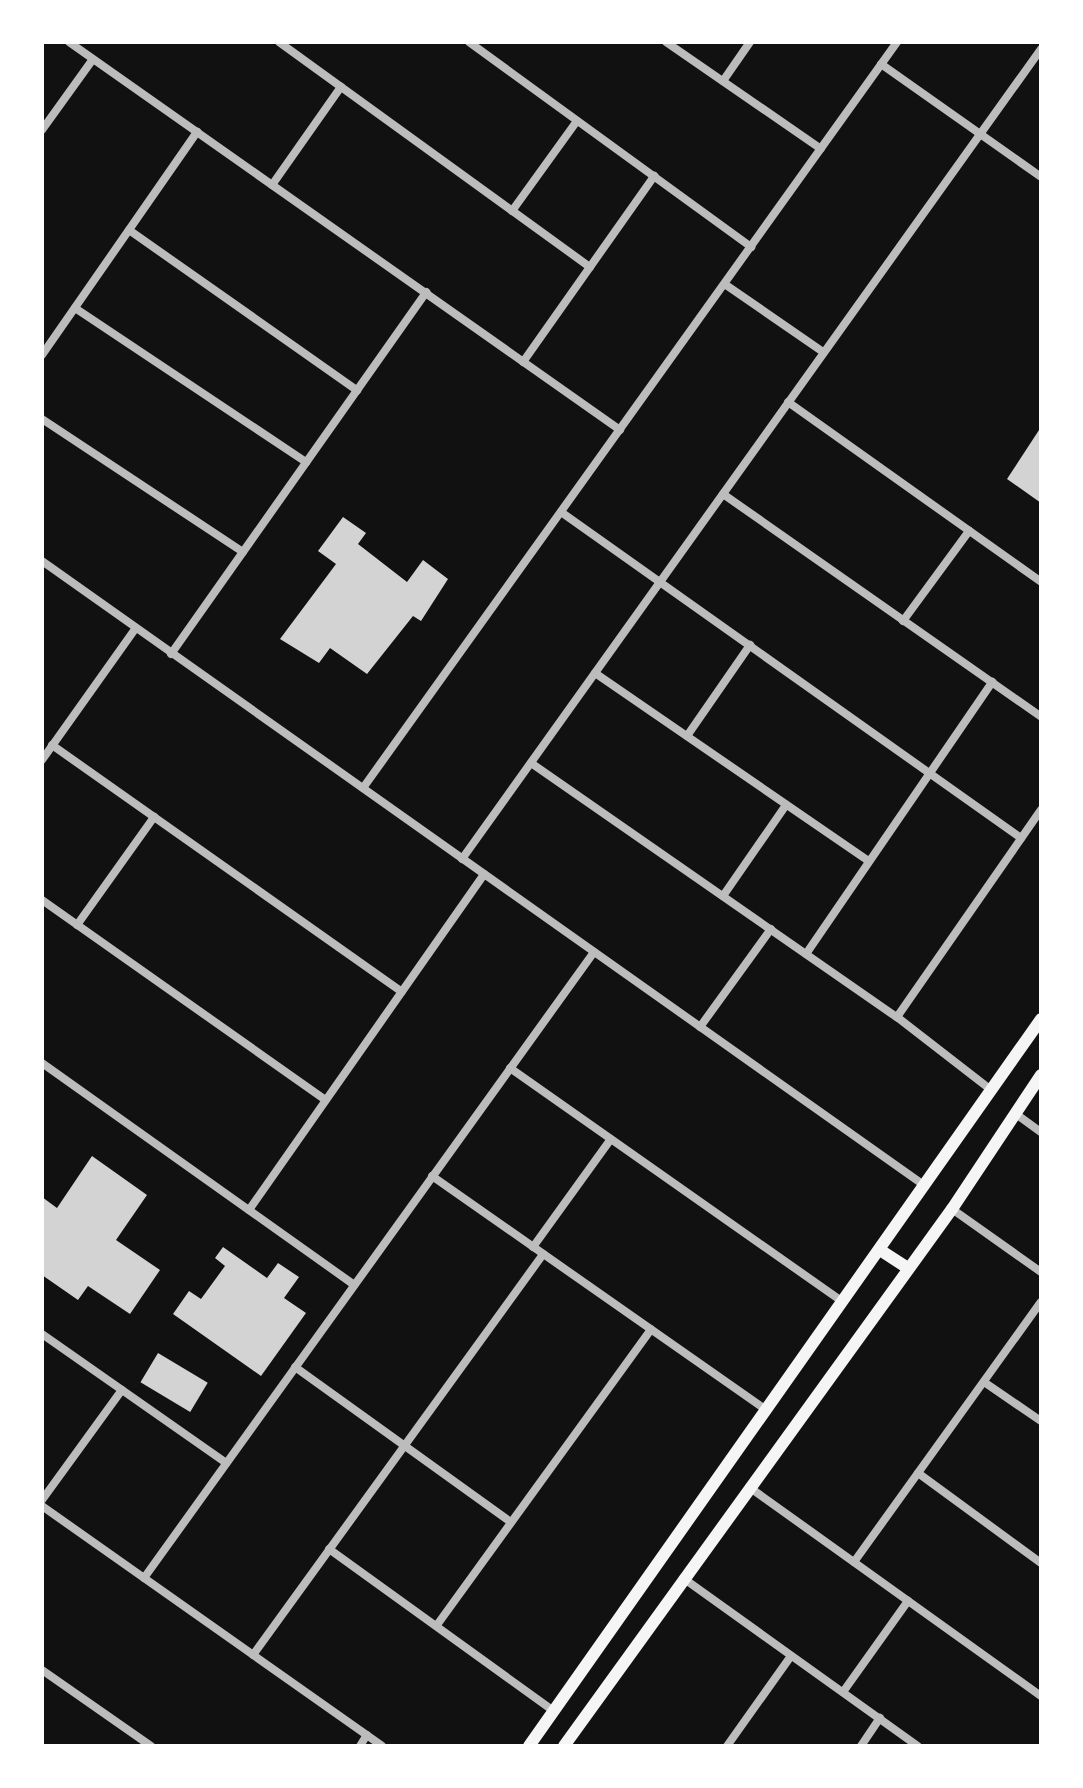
<!DOCTYPE html>
<html>
<head>
<meta charset="utf-8">
<style>
	body { margin:0 }
	#map { position:relative; width:1083px; height:1788px; overflow:hidden; background:#111; font-family:Inter,sans-serif }
	div>[style] { position:absolute }
	[style*='--x'] { left:calc(var(--x)*1px); top:calc(var(--y)*1px); width:calc(var(--w)*1px); rotate:calc(var(--a)*1deg) }
	.building>* { inset:0; background:#d3d3d3; transform-origin:0 0 }
	.minor>* { height:8px; margin:-4px; padding:0 4px; transform-origin:4px; border-radius:4px; background:#bcbcbc }
	.secondary>* { height:12px; margin:-6px; padding:0 6px; transform-origin:6px; border-radius:6px; background:#f5f5f5 }
	span { translate:-50% -50%; white-space:nowrap; text-align:center; line-height:1.15; -webkit-text-stroke:6px #fff; paint-order:stroke }
	.frame { position:absolute; inset:0; border:44px solid #fff; pointer-events:none }
</style>
</head>
<body>
<div id="map">
	<div class="building">
		<i style="clip-path:polygon(1041px 427px,1041px 503px,1007px 479px)"></i>
		<i style="clip-path:polygon(343px 517px,366px 533px,358px 544px,407px 582px,423px 560px,448px 579px,421px 621px,413px 616px,367px 674px,330px 648px,319px 663px,280px 639px,336px 564px,318px 551px)"></i>
		<i style="clip-path:polygon(92px 1156px,147px 1195px,116px 1240px,160px 1270px,130px 1314px,88px 1286px,78px 1300px,42px 1275px,42px 1197px,57px 1208px)"></i>
		<i style="clip-path:polygon(223px 1247px,267px 1278px,278px 1263px,299px 1277px,284px 1298px,306px 1313px,261px 1376px,173px 1314px,189px 1291px,201px 1299px,225px 1266px,215px 1258px)"></i>
		<i style="left:158px;top:1353px;width:58px;height:34px;rotate:31deg"></i>
	</div>
	<div class="minor">
		<i style="--x:69;--y:42;--w:674;--a:35.15"></i>
		<i style="--x:279;--y:42;--w:384;--a:35.9"></i>
		<i style="--x:469;--y:42;--w:349;--a:36"></i>
		<i style="--x:666;--y:42;--w:188;--a:34.6"></i>
		<i style="--x:881;--y:64;--w:196;--a:35.2"></i>
		<i style="--x:723;--y:81;--w:47;--a:-55.3"></i>
		<i style="--x:42;--y:130;--w:87;--a:-54.3"></i>
		<i style="--x:272;--y:185;--w:120;--a:-54.9"></i>
		<i style="--x:512;--y:211;--w:111;--a:-54.2"></i>
		<i style="--x:129;--y:230;--w:279;--a:35.1"></i>
		<i style="--x:726;--y:285;--w:118;--a:34.6"></i>
		<i style="--x:75;--y:308;--w:278;--a:33.7"></i>
		<i style="--x:42;--y:355;--w:272;--a:-55.2"></i>
		<i style="--x:523;--y:362;--w:228;--a:-54.8"></i>
		<i style="--x:788;--y:402;--w:310;--a:35.4"></i>
		<i style="--x:42;--y:419;--w:241;--a:33.5"></i>
		<i style="--x:723;--y:494;--w:388;--a:35"></i>
		<i style="--x:561;--y:512;--w:564;--a:35.33"></i>
		<i style="--x:42;--y:561;--w:1082;--a:35.29"></i>
		<i style="--x:903;--y:621;--w:112;--a:-53.7"></i>
		<i style="--x:171;--y:654;--w:443;--a:-54.8"></i>
		<i style="--x:595;--y:673;--w:332;--a:34.5"></i>
		<i style="--x:687;--y:736;--w:111;--a:-55.3"></i>
		<i style="--x:52;--y:745;--w:428;--a:35.2"></i>
		<i style="--x:42;--y:760;--w:161;--a:-54.6"></i>
		<i style="--x:531;--y:763;--w:446;--a:34.8"></i>
		<i style="--x:897;--y:1017;--w:119;--a:37.8"></i>
		<i style="--x:363;--y:788;--w:917;--a:-54.4"></i>
		<i style="--x:462;--y:859;--w:996;--a:-54.44"></i>
		<i style="--x:723;--y:896;--w:111;--a:-55.3"></i>
		<i style="--x:42;--y:900;--w:347;--a:35.2"></i>
		<i style="--x:77;--y:925;--w:133;--a:-54.5"></i>
		<i style="--x:806;--y:954;--w:330;--a:-55.6"></i>
		<i style="--x:897;--y:1017;--w:252;--a:-55.2"></i>
		<i style="--x:700;--y:1027;--w:121;--a:-54.1"></i>
		<i style="--x:42;--y:1063;--w:383;--a:35.4"></i>
		<i style="--x:510;--y:1068;--w:407;--a:35.1"></i>
		<i style="--x:1016;--y:1114;--w:31;--a:36"></i>
		<i style="--x:432;--y:1176;--w:409;--a:35"></i>
		<i style="--x:952;--y:1209;--w:109;--a:35.3"></i>
		<i style="--x:249;--y:1210;--w:410;--a:-55"></i>
		<i style="--x:533;--y:1247;--w:133;--a:-54.2"></i>
		<i style="--x:42;--y:1334;--w:225;--a:35"></i>
		<i style="--x:295;--y:1367;--w:266;--a:35.7"></i>
		<i style="--x:984;--y:1382;--w:69;--a:34.4"></i>
		<i style="--x:918;--y:1473;--w:152;--a:36.2"></i>
		<i style="--x:749;--y:1487;--w:359;--a:35.6"></i>
		<i style="--x:42;--y:1500;--w:136;--a:-54"></i>
		<i style="--x:42;--y:1506;--w:416;--a:35.2"></i>
		<i style="--x:329;--y:1549;--w:277;--a:35.8"></i>
		<i style="--x:854;--y:1562;--w:320;--a:-54.3"></i>
		<i style="--x:144;--y:1578;--w:771;--a:-54.29"></i>
		<i style="--x:683;--y:1578;--w:289;--a:35.6"></i>
		<i style="--x:437;--y:1625;--w:365;--a:-54.1"></i>
		<i style="--x:253;--y:1655;--w:495;--a:-54.1"></i>
		<i style="--x:42;--y:1670;--w:133;--a:34.9"></i>
		<i style="--x:843;--y:1692;--w:112;--a:-54.5"></i>
		<i style="--x:360;--y:1746;--w:13;--a:-58"></i>
		<i style="--x:727;--y:1746;--w:110;--a:-54.6"></i>
		<i style="--x:861;--y:1746;--w:34;--a:-56"></i>
	</div>
	<div class="secondary">
		<i style="--x:880;--y:1250;--w:31;--a:33"></i>
		<i style="--x:529;--y:1746;--w:889;--a:-54.84"></i>
		<i style="--x:564;--y:1746;--w:663;--a:-54.15"></i>
		<i style="--x:952;--y:1209;--w:161;--a:-56.4"></i>
	</div>
	<div class="frame"></div>
</div>
</body>
</html>
